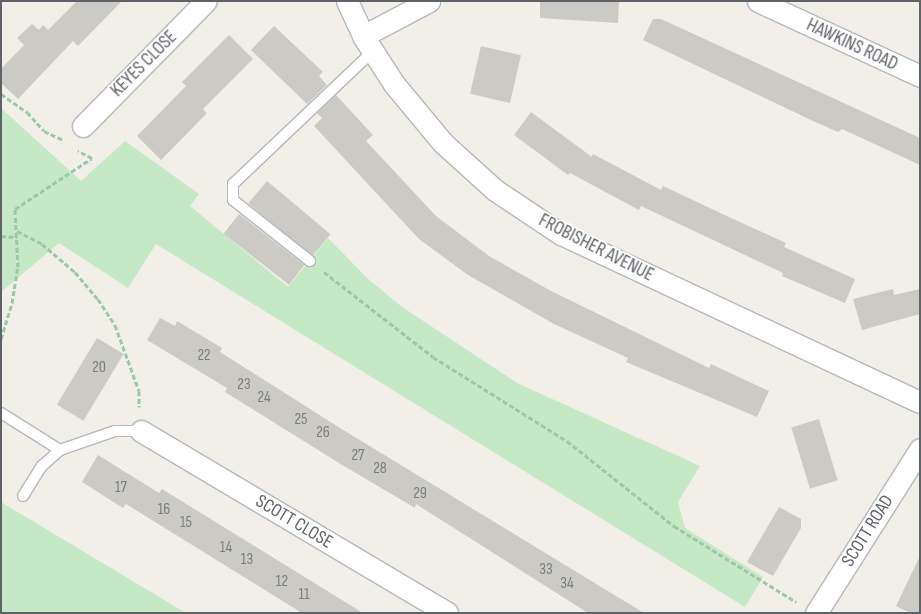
<!DOCTYPE html>
<html>
<head>
<meta charset="utf-8">
<style>
	body { margin:0 }
	#map { position:relative; width:921px; height:614px; overflow:hidden; background:#f1efe8; font-family:"Sofia Sans Condensed",sans-serif }
	div>[style] { position:absolute }
	[style*='--x'] { left:calc(var(--x)*1px); top:calc(var(--y)*1px); width:calc(var(--w)*1px); rotate:calc(var(--a)*1deg) }
	.green>* { inset:0; background:#c5e8c5 }
	.building>* { inset:0; background:#cccac5; transform-origin:0 0 }
	.path>* { height:3px; margin-top:-1.5px; transform-origin:0; background:repeating-linear-gradient(90deg,#9cc7a9 0 5px,transparent 0 7.5px) }
	.roads { filter:drop-shadow(1px 0 #b5b8bc) drop-shadow(-1px 0 #b5b8bc) drop-shadow(0 1px #b5b8bc) drop-shadow(0 -1px #b5b8bc) }
	.lane>* { height:10px; margin:-5px; padding:0 5px; transform-origin:5px; border-radius:5px; background:#fff }
	.street>* { height:21px; margin:-10.5px; padding:0 10.5px; transform-origin:10.5px; border-radius:10.5px; background:#fff }
	span { translate:-50% -50%; white-space:nowrap; text-align:center; line-height:1.15; -webkit-text-stroke:4px #fff; paint-order:stroke }
	.number-label { font-size:16px; color:#7a7d7f }
	.number-label span { -webkit-text-stroke-width:0 }
	.street-label { font-size:19px; color:#5f6368 }
	.frame { position:absolute; inset:0; border:2px solid #5f6368; pointer-events:none }
</style>
</head>
<body>
<div id="map">
	<div class="green">
		<i style="clip-path:polygon(1px 108px,81px 181px,125px 141px,199px 194px,190px 206px,288px 287px,328px 238px,367px 278px,402px 307px,517px 383px,700px 466px,678px 502px,685px 528px,763px 577px,745px 607px,156px 244px,128px 288px,59px 243px,1px 292px)"></i>
		<i style="clip-path:polygon(1px 502px,186px 613px,1px 613px)"></i>
	</div>
	<div class="building">
		<i style="clip-path:polygon(77px 1px,122px 1px,78px 46px,73px 41px,18px 99px,1px 83px,1px 69px,24px 45px,17px 38px,32px 24px,39px 30px,43px 25px,48px 30px)"></i>
		<i style="clip-path:polygon(540px 1px,619px 1px,618px 23px,540px 18px)"></i>
		<i style="clip-path:polygon(653px 19px,661px 19px,920px 138px,920px 165px,842px 129px,838px 132px,813px 121px,643px 40px)"></i>
		<i style="clip-path:polygon(274px 26px,323px 72px,319px 76px,327px 85px,307px 104px,251px 50px)"></i>
		<i style="clip-path:polygon(229px 35px,253px 59px,203px 109px,207px 113px,161px 160px,137px 136px,186px 86px,182px 82px)"></i>
		<i style="left:481px;top:46px;width:41px;height:49px;rotate:13deg"></i>
		<i style="clip-path:polygon(336px 95px,373px 135px,366px 141px,436px 216px,489px 256px,551px 291px,709px 368px,711px 364px,769px 391px,757px 417px,626px 362px,628px 358px,554px 324px,468px 275px,419px 239px,314px 126px,322px 118px,317px 113px)"></i>
		<i style="clip-path:polygon(531px 112px,592px 157px,593px 154px,661px 190px,663px 186px,731px 218px,786px 243px,784px 247px,855px 279px,845px 303px,782px 276px,783px 273px,641px 206px,639px 210px,570px 173px,568px 175px,514px 135px)"></i>
		<i style="left:267px;top:181px;width:83px;height:29px;rotate:40deg"></i>
		<i style="left:239px;top:214px;width:83px;height:25px;rotate:38deg"></i>
		<i style="clip-path:polygon(893px 289px,894px 295px,920px 289px,920px 314px,862px 330px,853px 299px)"></i>
		<i style="clip-path:polygon(160px 318px,175px 326px,177px 321px,222px 348px,220px 352px,340px 428px,644px 613px,588px 613px,416px 504px,415px 508px,339px 463px,225px 392px,227px 388px,147px 340px)"></i>
		<i style="left:97px;top:338px;width:31px;height:78px;rotate:31deg"></i>
		<i style="left:819px;top:419px;width:64px;height:29px;rotate:73deg"></i>
		<i style="clip-path:polygon(98px 455px,159px 493px,162px 489px,363px 613px,302px 613px,126px 504px,123px 508px,82px 482px)"></i>
		<i style="clip-path:polygon(779px 507px,801px 519px,801px 528px,773px 576px,747px 562px)"></i>
		<i style="clip-path:polygon(920px 556px,920px 613px,910px 613px,896px 606px)"></i>
	</div>
	<div class="path">
		<i style="--x:1;--y:94;--w:32;--a:35"></i>
		<i style="--x:27;--y:112;--w:25;--a:48"></i>
		<i style="--x:44;--y:131;--w:21;--a:25"></i>
		<i style="--x:17;--y:231;--w:28;--a:27"></i>
		<i style="--x:42;--y:244;--w:43;--a:40.3"></i>
		<i style="--x:75;--y:272;--w:35;--a:50"></i>
		<i style="--x:98;--y:299;--w:31;--a:57"></i>
		<i style="--x:115;--y:325;--w:70;--a:70"></i>
		<i style="--x:139;--y:391;--w:16;--a:90"></i>
		<i style="--x:1;--y:236;--w:16;--a:4"></i>
		<i style="--x:324;--y:272;--w:138;--a:37.9"></i>
		<i style="--x:433;--y:357;--w:158;--a:32.1"></i>
		<i style="--x:567;--y:441;--w:137;--a:38.5"></i>
		<i style="--x:674;--y:526;--w:144;--a:31.9"></i>
		<i style="--x:1;--y:339;--w:38;--a:-73"></i>
		<i style="--x:12;--y:303;--w:36;--a:-81"></i>
		<i style="--x:18;--y:267;--w:58;--a:-93"></i>
		<i style="--x:15;--y:209;--w:92;--a:-33.5"></i>
		<i style="--x:92;--y:158;--w:16;--a:-153"></i>
	</div>
	<div class="roads">
		<div class="lane">
			<i style="--x:310;--y:261;--w:98;--a:-141.6"></i>
			<i style="--x:233;--y:200;--w:16;--a:-90"></i>
			<i style="--x:233;--y:184;--w:193;--a:-43.5"></i>
			<i style="--x:1;--y:413;--w:70;--a:32.1"></i>
			<i style="--x:60;--y:450;--w:58;--a:-19.1"></i>
			<i style="--x:115;--y:431;--w:26;--a:0"></i>
			<i style="--x:23;--y:496;--w:36;--a:-58"></i>
			<i style="--x:42;--y:466;--w:24;--a:-42"></i>
		</div>
		<div class="street">
			<i style="--x:347;--y:1;--w:38;--a:65"></i>
			<i style="--x:363;--y:36;--w:57;--a:57.1"></i>
			<i style="--x:394;--y:84;--w:77;--a:50.3"></i>
			<i style="--x:443;--y:143;--w:70;--a:42.1"></i>
			<i style="--x:495;--y:190;--w:79;--a:33.7"></i>
			<i style="--x:561;--y:234;--w:396;--a:25.1"></i>
			<i style="--x:758;--y:1;--w:179;--a:24.8"></i>
			<i style="--x:363;--y:36;--w:75;--a:-27.9"></i>
			<i style="--x:83;--y:126;--w:175;--a:-45.5"></i>
			<i style="--x:141;--y:431;--w:356;--a:30.7"></i>
			<i style="--x:816;--y:613;--w:194;--a:-57.6"></i>
		</div>
	</div>
	<div class="number-label">
		<span style="left:204px;top:356px">22</span>
		<span style="left:99px;top:368px">20</span>
		<span style="left:244px;top:385px">23</span>
		<span style="left:264px;top:398px">24</span>
		<span style="left:301px;top:420px">25</span>
		<span style="left:323px;top:433px">26</span>
		<span style="left:358px;top:456px">27</span>
		<span style="left:380px;top:469px">28</span>
		<span style="left:121px;top:488px">17</span>
		<span style="left:420px;top:494px">29</span>
		<span style="left:164px;top:510px">16</span>
		<span style="left:186px;top:523px">15</span>
		<span style="left:226px;top:548px">14</span>
		<span style="left:247px;top:560px">13</span>
		<span style="left:546px;top:570px">33</span>
		<span style="left:282px;top:582px">12</span>
		<span style="left:567px;top:584px">34</span>
		<span style="left:304px;top:595px">11</span>
	</div>
	<div class="street-label">
		<span style="left:852px;top:45px;rotate:25deg">HAWKINS ROAD</span>
		<span style="left:144px;top:64px;rotate:-45deg">KEYES CLOSE</span>
		<span style="left:596px;top:248px;rotate:27deg">FROBISHER AVENUE</span>
		<span style="left:294px;top:522px;rotate:31deg">SCOTT CLOSE</span>
		<span style="left:868px;top:531px;rotate:-58deg">SCOTT ROAD</span>
	</div>
	<div class="frame"></div>
</div>
</body>
</html>
